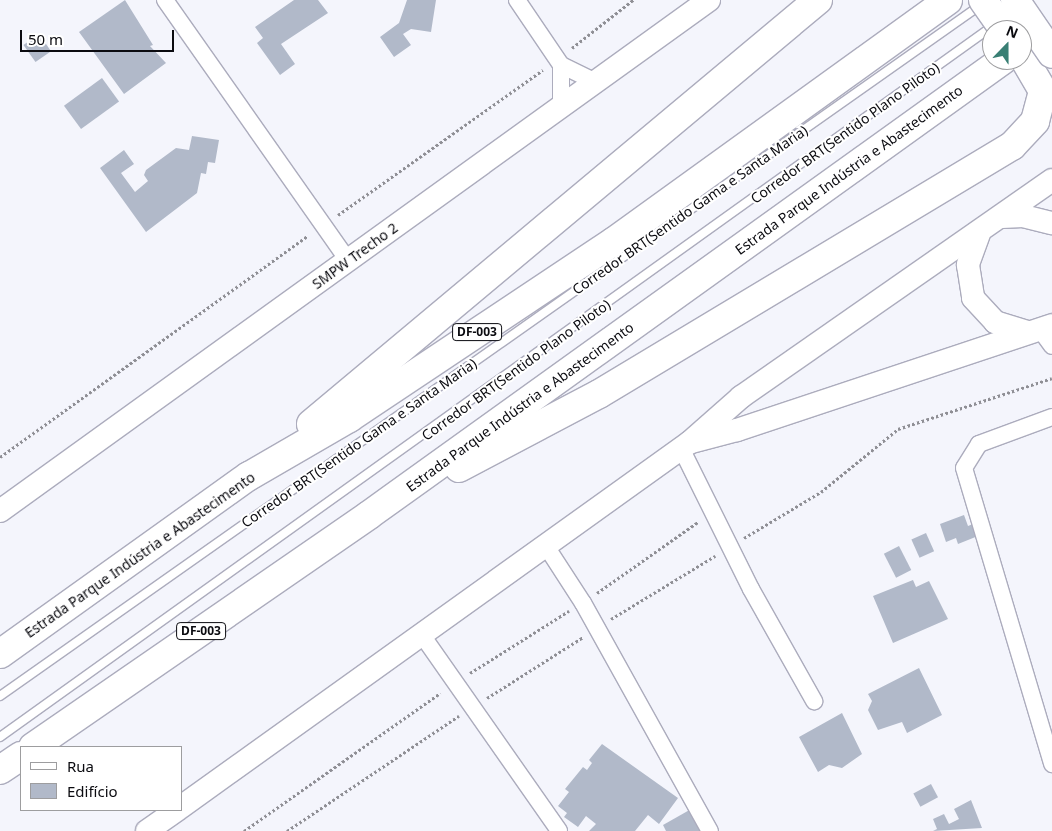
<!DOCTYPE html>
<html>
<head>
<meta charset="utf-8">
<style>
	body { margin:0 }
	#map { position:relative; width:1052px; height:831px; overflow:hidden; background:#f4f5fc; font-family:"Noto Sans",sans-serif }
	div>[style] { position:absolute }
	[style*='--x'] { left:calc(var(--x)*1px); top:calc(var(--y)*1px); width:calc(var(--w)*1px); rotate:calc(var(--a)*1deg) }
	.building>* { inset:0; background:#b1b9c9; transform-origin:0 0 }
	.path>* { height:3px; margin-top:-1.5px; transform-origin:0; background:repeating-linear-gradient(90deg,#8f8f95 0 2.5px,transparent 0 5px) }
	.roads { filter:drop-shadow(1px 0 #acacbd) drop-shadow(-1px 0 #acacbd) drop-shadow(0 1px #acacbd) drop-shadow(0 -1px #acacbd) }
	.lane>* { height:8px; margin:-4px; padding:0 4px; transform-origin:4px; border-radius:4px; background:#fff }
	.street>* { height:16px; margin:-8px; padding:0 8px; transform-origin:8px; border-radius:8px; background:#fff }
	.secondary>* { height:22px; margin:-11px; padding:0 11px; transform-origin:11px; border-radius:11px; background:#fff }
	.highway>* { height:28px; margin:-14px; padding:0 14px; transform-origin:14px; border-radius:14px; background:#fff }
	.bridges { filter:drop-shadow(1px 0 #acacbd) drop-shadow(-1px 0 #acacbd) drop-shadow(0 1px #acacbd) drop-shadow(0 -1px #acacbd) }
	.highway-bridge>* { height:28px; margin:-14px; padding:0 14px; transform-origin:14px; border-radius:14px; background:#fff }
	span { translate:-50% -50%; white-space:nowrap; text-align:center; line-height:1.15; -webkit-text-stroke:4px #fff; paint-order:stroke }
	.shield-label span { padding:1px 4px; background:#fff; border:1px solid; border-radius:4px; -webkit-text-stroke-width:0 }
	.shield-label { font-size:12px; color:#0b0b10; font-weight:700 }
	.street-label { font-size:14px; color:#0b0b10 }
	.legend { position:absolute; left:20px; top:746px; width:162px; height:65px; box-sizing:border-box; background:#fff; border:1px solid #9d9d9f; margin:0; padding:6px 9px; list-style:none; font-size:15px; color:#0b0b10 }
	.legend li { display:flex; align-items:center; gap:10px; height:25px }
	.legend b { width:25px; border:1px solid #9d9d9f }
	.north { position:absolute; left:982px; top:20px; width:50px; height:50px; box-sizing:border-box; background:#fff; border:1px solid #9d9d9f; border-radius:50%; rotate:22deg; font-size:14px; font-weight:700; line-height:20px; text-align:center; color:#0b0b10 }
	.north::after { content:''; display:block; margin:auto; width:18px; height:22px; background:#397f74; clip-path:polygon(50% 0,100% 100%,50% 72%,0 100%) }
	.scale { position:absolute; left:20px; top:30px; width:154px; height:22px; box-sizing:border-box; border:2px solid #0b0b10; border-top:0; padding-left:6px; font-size:15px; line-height:18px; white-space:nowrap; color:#0b0b10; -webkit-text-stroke:4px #fff; paint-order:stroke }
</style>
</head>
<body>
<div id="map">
	<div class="building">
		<i style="clip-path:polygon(125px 0,153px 45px,150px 46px,166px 63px,124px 94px,79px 32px)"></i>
		<i style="clip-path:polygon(294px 0,318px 0,328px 13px,281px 44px,295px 64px,280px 75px,257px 43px,263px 38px,255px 27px)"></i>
		<i style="clip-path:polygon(407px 0,436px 0,431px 32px,411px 29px,403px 34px,411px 45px,394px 57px,380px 37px,399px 23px)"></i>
		<i style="left:39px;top:34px;width:21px;height:19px;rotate:55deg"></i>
		<i style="left:102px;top:78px;width:29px;height:47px;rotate:54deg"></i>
		<i style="clip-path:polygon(192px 136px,219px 140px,215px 163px,208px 162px,206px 174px,201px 173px,197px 193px,146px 232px,100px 168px,124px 150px,134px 164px,121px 173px,135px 192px,148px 181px,144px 175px,146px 170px,176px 148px,189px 150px)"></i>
		<i style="clip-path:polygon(964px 515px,968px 526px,973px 524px,978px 536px,958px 544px,956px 538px,946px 542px,940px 524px)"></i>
		<i style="left:926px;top:533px;width:20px;height:16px;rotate:66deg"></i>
		<i style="left:899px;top:546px;width:27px;height:17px;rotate:63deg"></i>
		<i style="clip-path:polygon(913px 580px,916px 587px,929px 581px,948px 619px,893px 643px,873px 596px)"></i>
		<i style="clip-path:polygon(919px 668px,942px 715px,907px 733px,902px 722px,878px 730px,868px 710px,872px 701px,868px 694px)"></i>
		<i style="clip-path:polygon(842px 713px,862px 754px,842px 768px,829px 765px,818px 772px,799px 737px)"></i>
		<i style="clip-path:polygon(602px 744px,678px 798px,659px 824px,648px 815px,635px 831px,589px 831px,596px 824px,586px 816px,578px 827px,564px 817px,567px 813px,558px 806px,569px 792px,565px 789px,583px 767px,587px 770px,592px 763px,589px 760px)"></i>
		<i style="left:931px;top:784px;width:15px;height:20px;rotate:62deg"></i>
		<i style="clip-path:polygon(971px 800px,982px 828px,933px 831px,937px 829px,933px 819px,944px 814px,949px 824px,959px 819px,954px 809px)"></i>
		<i style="clip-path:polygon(693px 808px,706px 831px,666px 831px,663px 825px)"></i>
	</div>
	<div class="path">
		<i style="--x:572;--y:48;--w:78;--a:-38.2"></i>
		<i style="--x:338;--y:215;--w:251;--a:-35.3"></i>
		<i style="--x:0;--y:457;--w:379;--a:-35.7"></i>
		<i style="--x:744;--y:538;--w:90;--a:-30.9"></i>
		<i style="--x:821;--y:492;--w:99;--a:-39.3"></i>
		<i style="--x:898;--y:429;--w:162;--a:-18.3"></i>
		<i style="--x:597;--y:593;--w:123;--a:-35.1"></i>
		<i style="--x:611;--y:619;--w:122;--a:-31.2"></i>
		<i style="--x:470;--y:673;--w:117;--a:-32.1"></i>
		<i style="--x:487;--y:698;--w:114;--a:-32.4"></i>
		<i style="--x:244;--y:831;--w:240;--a:-35.1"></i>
		<i style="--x:287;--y:831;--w:207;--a:-33.8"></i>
	</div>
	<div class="roads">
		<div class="lane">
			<i style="--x:0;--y:696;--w:1201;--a:-35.17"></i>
			<i style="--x:0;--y:737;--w:1223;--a:-35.61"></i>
		</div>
		<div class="street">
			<i style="--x:165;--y:0;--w:320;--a:54.9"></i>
			<i style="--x:517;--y:0;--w:78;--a:55.9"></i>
			<i style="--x:561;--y:65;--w:37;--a:26"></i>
			<i style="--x:561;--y:65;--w:39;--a:90"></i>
			<i style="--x:1039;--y:328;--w:22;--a:54"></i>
			<i style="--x:1052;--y:417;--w:78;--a:159.7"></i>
			<i style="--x:979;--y:444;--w:28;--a:122"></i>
			<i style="--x:964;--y:468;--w:309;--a:73.4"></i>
			<i style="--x:681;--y:448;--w:157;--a:63.6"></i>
			<i style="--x:751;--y:589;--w:129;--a:60.6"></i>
			<i style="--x:546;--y:546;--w:68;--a:57"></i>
			<i style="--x:583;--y:603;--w:261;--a:60.9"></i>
			<i style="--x:422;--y:635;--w:239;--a:55"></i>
		</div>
		<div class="secondary">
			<i style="--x:1002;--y:217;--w:21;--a:-3"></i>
			<i style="--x:1023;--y:216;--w:30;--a:14"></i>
			<i style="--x:979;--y:234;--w:33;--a:110"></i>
			<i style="--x:968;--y:265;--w:33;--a:81"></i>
			<i style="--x:973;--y:298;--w:33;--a:47"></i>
			<i style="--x:995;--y:322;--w:34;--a:17"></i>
			<i style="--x:691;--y:442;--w:48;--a:-14.6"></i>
			<i style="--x:737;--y:430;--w:332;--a:-18.4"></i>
			<i style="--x:0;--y:511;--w:874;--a:-35.78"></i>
			<i style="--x:181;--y:807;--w:626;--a:-35.64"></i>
			<i style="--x:690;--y:442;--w:68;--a:-41.4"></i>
			<i style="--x:741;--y:397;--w:379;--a:-34.9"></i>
			<i style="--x:147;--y:831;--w:37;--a:-35"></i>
		</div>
		<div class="highway">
			<i style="--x:311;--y:424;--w:661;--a:-39.91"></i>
			<i style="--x:459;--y:468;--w:158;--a:-27.9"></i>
			<i style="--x:599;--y:394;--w:482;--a:-31"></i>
			<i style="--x:1012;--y:146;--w:34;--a:-47"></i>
			<i style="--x:1035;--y:121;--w:31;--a:-75"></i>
			<i style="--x:1043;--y:91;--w:42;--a:-120.3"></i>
			<i style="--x:0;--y:654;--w:306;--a:-35.6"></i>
			<i style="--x:249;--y:476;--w:116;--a:-30.1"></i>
			<i style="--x:349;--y:418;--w:317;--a:-33.7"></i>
			<i style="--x:613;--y:242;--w:413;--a:-35.8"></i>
			<i style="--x:33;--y:747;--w:408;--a:-34.6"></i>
			<i style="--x:369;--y:515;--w:780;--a:-35.67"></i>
			<i style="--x:0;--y:770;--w:25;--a:-34"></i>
		</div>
	</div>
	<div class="bridges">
		<div class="highway-bridge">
			<i style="--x:983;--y:0;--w:37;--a:55"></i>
			<i style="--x:1015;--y:0;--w:65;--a:55.6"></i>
		</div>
	</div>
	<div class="shield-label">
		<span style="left:477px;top:332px">DF-003</span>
		<span style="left:201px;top:631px">DF-003</span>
	</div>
	<div class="street-label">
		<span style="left:845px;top:133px;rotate:-36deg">Corredor BRT(Sentido Plano Piloto)</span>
		<span style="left:849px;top:170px;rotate:-36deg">Estrada Parque Indústria e Abastecimento</span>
		<span style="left:690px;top:210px;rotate:-35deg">Corredor BRT(Sentido Gama e Santa Maria)</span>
		<span style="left:355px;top:256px;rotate:-36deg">SMPW Trecho 2</span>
		<span style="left:516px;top:370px;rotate:-36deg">Corredor BRT(Sentido Plano Piloto)</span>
		<span style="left:520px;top:407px;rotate:-36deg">Estrada Parque Indústria e Abastecimento</span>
		<span style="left:359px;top:443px;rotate:-35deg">Corredor BRT(Sentido Gama e Santa Maria)</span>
		<span style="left:140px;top:555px;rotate:-35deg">Estrada Parque Indústria e Abastecimento</span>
	</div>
	<ul class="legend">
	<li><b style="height:6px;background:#fff"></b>Rua</li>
	<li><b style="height:14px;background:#b1b9c9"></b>Edifício</li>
	</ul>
	<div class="north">N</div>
	<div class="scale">50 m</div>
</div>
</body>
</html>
